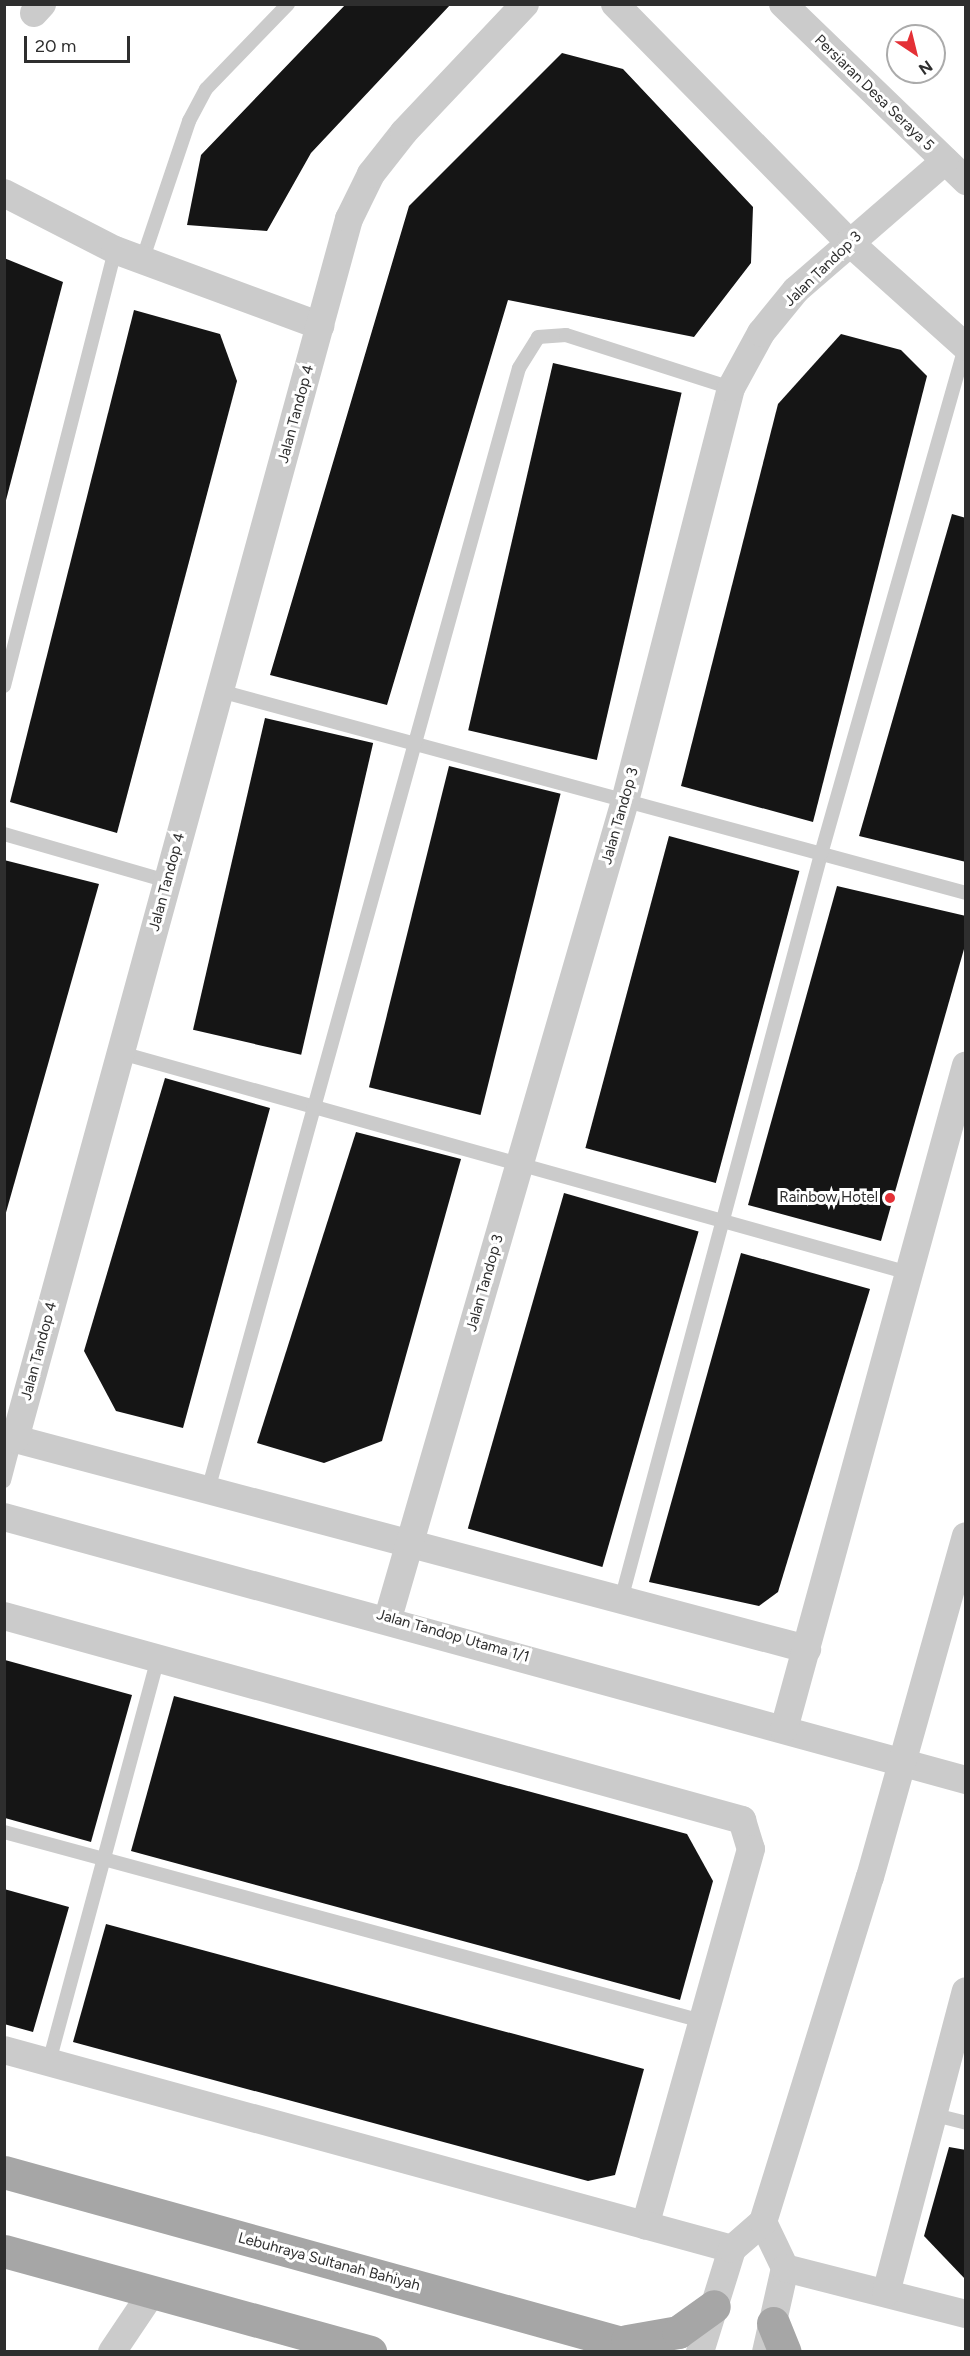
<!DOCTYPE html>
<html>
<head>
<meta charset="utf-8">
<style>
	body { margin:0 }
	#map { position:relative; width:970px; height:2356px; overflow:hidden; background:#fff; font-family:Figtree,sans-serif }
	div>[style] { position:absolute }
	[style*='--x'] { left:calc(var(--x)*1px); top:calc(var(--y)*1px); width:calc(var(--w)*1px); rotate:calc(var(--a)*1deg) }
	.building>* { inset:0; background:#151515; transform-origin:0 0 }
	.lane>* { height:14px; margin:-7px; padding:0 7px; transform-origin:7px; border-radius:7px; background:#cbcbcb }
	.street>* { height:28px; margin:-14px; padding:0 14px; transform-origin:14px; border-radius:14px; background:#cbcbcb }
	.primary>* { height:33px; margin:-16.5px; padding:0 16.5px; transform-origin:16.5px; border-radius:16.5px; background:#a6a6a6 }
	.dots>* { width:16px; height:16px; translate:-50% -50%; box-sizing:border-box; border:3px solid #fff; border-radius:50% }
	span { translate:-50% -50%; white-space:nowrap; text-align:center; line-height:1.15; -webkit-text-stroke:6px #fff; paint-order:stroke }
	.street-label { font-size:15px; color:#2e2e2e }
	.poi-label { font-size:15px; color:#2e2e2e }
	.right { translate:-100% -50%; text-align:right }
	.frame { position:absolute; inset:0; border:6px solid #2e2e2e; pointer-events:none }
	.north { position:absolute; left:886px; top:24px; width:60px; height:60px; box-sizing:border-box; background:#fff; border:2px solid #ababab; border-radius:50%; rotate:145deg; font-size:16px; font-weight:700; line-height:24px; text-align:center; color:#2e2e2e }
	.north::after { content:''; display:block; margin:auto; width:21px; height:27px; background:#e43036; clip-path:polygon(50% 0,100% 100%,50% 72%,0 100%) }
	.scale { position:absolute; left:24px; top:36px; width:106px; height:27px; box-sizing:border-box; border:3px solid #2e2e2e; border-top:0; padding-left:8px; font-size:18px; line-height:21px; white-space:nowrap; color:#2e2e2e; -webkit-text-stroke:4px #fff; paint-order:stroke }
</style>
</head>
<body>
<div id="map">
	<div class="building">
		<i style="clip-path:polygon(346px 4px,451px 4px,311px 153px,267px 231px,187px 225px,201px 155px)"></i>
		<i style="clip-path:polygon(562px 53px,623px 69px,753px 207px,751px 263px,694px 337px,508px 300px,387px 705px,270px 675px,409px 206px)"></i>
		<i style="clip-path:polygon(4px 258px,63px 282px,5px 504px,4px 504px)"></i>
		<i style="clip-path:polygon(134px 310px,220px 334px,237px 381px,117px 833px,10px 802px)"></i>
		<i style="clip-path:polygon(841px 334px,901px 350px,927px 376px,813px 822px,681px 786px,778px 404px)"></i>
		<i style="left:553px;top:363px;width:132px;height:377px;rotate:13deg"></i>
		<i style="clip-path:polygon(952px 514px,966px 518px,966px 862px,859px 836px)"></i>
		<i style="left:265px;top:718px;width:111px;height:320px;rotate:13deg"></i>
		<i style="left:449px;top:766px;width:115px;height:331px;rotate:14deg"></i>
		<i style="left:669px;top:836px;width:135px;height:323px;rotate:15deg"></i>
		<i style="clip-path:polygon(4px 860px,99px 884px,5px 1216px,4px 1216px)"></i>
		<i style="clip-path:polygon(837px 886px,966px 916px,966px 942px,881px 1241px,748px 1205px)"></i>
		<i style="clip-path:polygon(165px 1078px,270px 1108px,183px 1428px,116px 1411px,84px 1351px)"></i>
		<i style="clip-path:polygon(356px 1132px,461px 1159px,382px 1441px,324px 1463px,257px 1443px)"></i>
		<i style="left:564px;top:1193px;width:140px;height:349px;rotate:16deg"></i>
		<i style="clip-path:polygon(741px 1253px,870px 1289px,778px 1592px,759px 1606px,649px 1582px)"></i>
		<i style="clip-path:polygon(5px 1660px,132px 1695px,91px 1842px,5px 1818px)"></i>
		<i style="clip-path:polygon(174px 1696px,687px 1834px,713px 1881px,680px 2000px,131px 1851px)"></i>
		<i style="clip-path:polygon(4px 1889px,69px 1907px,33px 2032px,4px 2024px)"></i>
		<i style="clip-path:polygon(106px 1924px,644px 2069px,615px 2175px,588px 2181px,73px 2042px)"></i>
		<i style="clip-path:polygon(949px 2147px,966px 2150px,966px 2280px,924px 2236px)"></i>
	</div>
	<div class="lane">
		<i style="--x:143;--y:258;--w:145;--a:-71.4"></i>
		<i style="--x:189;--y:121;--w:36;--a:-62"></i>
		<i style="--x:206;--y:89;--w:118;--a:-46"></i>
		<i style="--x:4;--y:686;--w:450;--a:-75.7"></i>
		<i style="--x:220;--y:691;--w:773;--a:15.15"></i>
		<i style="--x:4;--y:834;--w:170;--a:16.1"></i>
		<i style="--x:121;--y:1053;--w:818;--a:15.6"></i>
		<i style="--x:4;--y:1481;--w:43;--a:-75.3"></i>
		<i style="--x:208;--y:1490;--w:1164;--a:-74.51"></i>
		<i style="--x:519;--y:368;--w:36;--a:-58"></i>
		<i style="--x:538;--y:337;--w:28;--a:-4"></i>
		<i style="--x:566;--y:335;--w:173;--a:17.8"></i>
		<i style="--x:621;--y:1600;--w:772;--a:-74.99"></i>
		<i style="--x:821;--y:854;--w:527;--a:-74.14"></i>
		<i style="--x:4;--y:1832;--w:723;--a:15.15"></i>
		<i style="--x:49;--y:2062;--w:418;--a:-74.9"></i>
		<i style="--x:931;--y:2114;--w:36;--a:14"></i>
	</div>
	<div class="street">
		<i style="--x:615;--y:4;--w:334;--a:45.5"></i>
		<i style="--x:849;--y:242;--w:157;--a:41.9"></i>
		<i style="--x:783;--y:4;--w:255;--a:44"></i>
		<i style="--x:34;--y:13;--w:12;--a:-48"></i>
		<i style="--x:4;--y:193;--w:125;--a:27.2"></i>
		<i style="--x:115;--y:250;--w:219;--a:20.3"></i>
		<i style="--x:4;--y:1436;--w:831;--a:14.86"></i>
		<i style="--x:15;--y:1439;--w:1265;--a:-74.69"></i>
		<i style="--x:349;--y:219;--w:50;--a:-63.9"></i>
		<i style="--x:371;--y:174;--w:53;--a:-51.8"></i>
		<i style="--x:404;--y:132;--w:176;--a:-46.6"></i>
		<i style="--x:4;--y:1517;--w:997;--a:15.29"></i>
		<i style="--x:4;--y:1616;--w:766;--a:15.45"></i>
		<i style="--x:742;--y:1820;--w:30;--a:73"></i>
		<i style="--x:751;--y:1849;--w:391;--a:105.7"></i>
		<i style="--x:388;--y:1618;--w:851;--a:-73.82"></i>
		<i style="--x:625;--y:801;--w:426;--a:-75.6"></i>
		<i style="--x:731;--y:388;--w:63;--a:-61.4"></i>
		<i style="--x:761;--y:333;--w:55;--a:-50.9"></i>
		<i style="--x:796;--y:290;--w:197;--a:-40.9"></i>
		<i style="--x:784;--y:1729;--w:688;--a:-74.67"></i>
		<i style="--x:4;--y:2050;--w:755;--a:15.29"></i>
		<i style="--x:763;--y:2222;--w:51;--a:64.4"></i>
		<i style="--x:785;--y:2268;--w:86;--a:102.7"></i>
		<i style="--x:785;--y:2268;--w:187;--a:14.3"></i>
		<i style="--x:886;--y:2293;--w:312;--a:-75.2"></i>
		<i style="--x:112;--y:2352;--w:73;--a:-56.1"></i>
		<i style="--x:700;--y:2352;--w:108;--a:-72.7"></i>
		<i style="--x:732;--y:2249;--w:41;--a:-41.1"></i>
		<i style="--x:763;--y:2222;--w:361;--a:-72.8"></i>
		<i style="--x:870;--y:1877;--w:354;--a:-74.3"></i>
	</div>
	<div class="primary">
		<i style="--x:4;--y:2172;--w:674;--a:15.48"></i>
		<i style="--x:4;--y:2251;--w:380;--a:15.4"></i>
		<i style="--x:773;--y:2323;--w:31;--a:68"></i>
		<i style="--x:627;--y:2341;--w:52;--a:-10"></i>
		<i style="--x:678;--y:2332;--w:44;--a:-35.8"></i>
	</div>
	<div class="dots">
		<i style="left:890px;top:1198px;background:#e43036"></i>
	</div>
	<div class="street-label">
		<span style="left:874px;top:93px;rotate:44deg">Persiaran Desa Seraya 5</span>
		<span style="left:823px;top:269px;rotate:-44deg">Jalan Tandop 3</span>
		<span style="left:296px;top:414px;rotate:-75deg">Jalan Tandop 4</span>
		<span style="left:620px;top:816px;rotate:-74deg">Jalan Tandop 3</span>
		<span style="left:167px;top:882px;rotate:-75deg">Jalan Tandop 4</span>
		<span style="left:485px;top:1283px;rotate:-74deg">Jalan Tandop 3</span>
		<span style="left:39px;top:1351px;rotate:-75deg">Jalan Tandop 4</span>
		<span style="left:453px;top:1636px;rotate:16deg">Jalan Tandop Utama 1/1</span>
		<span style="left:329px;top:2262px;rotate:15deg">Lebuhraya Sultanah Bahiyah</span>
	</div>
	<div class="poi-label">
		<span class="right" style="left:878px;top:1198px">Rainbow Hotel</span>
	</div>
	<div class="frame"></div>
	<div class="north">N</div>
	<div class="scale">20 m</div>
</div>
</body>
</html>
